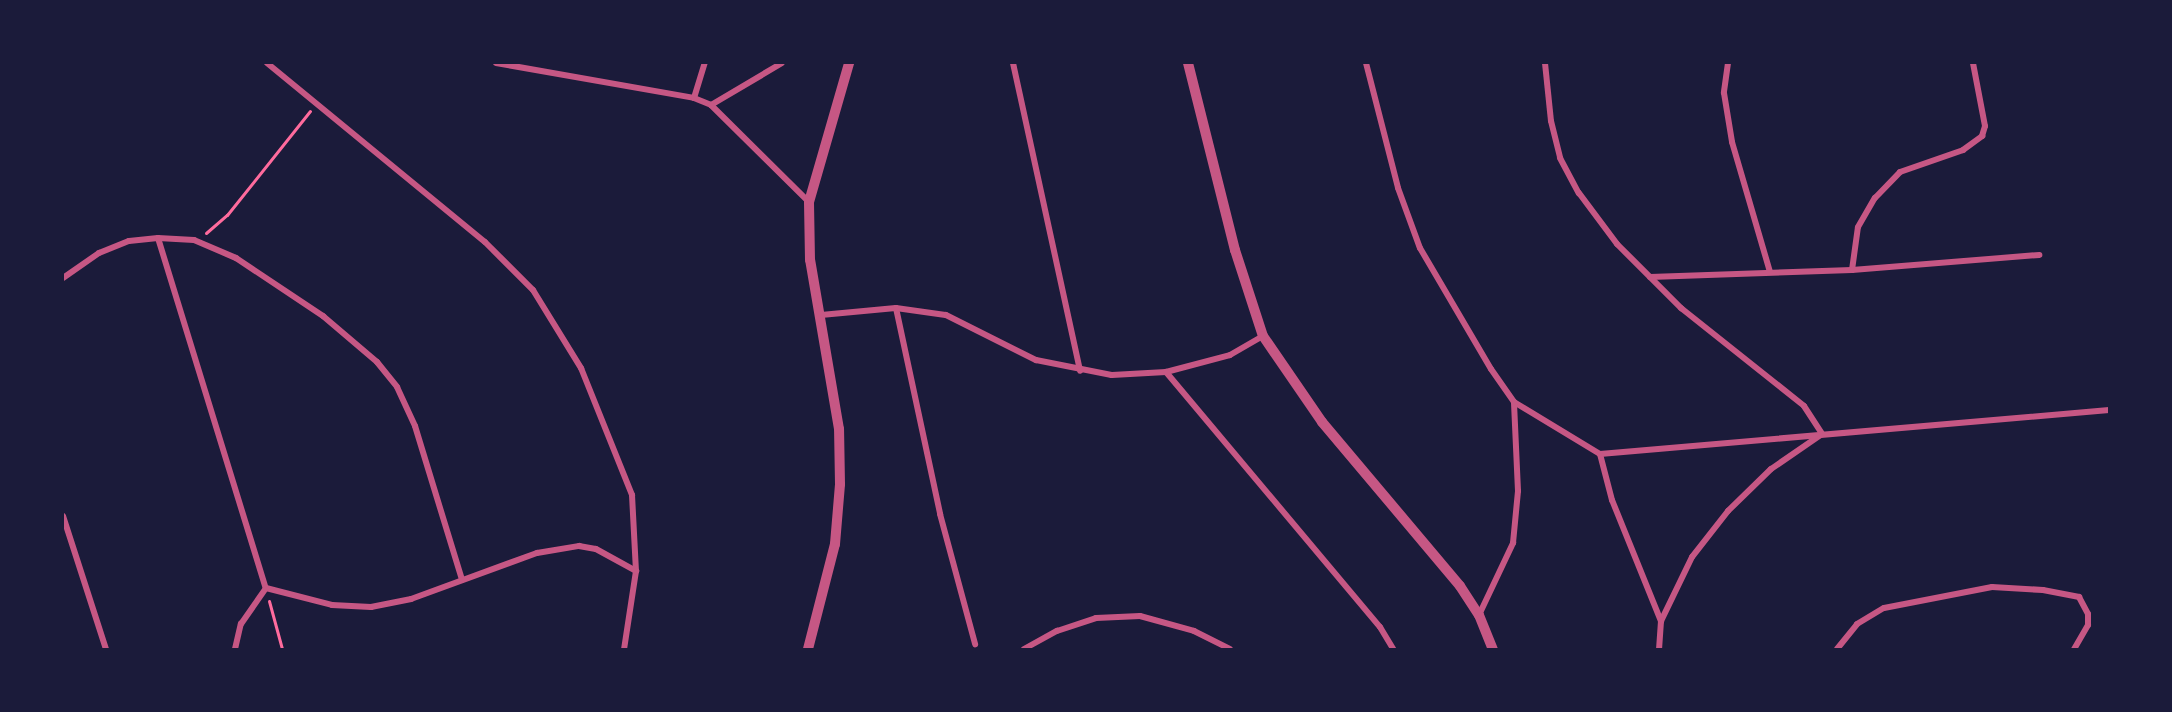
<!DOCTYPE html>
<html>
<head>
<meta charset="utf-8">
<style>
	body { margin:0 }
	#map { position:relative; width:2172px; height:712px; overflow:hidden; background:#1b1b3a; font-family:Commissioner,sans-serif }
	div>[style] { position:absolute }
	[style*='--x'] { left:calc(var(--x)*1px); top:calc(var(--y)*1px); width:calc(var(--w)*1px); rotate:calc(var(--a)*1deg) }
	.path>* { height:3px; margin:-1.5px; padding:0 1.5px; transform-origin:1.5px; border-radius:1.5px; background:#ff6b9d }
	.minor>* { height:6px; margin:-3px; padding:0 3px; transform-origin:3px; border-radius:3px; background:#c65784 }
	.tertiary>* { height:10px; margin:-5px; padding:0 5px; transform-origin:5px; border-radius:5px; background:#c65784 }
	span { translate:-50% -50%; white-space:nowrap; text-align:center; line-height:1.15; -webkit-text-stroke:6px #1b1b3a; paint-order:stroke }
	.frame { position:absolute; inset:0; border:64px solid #1b1b3a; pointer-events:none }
</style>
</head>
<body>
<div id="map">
	<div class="path">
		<i style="--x:206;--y:233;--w:28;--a:-41"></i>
		<i style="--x:227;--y:215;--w:133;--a:-51.4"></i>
		<i style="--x:269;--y:601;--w:50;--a:74.8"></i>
	</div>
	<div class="minor">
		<i style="--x:267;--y:63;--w:282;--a:39.4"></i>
		<i style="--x:485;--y:242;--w:68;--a:45"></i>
		<i style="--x:533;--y:290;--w:92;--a:58.4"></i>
		<i style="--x:581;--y:368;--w:137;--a:68.1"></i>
		<i style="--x:632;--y:495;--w:76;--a:87"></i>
		<i style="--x:636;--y:571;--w:79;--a:98.7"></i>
		<i style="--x:496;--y:63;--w:201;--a:10"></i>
		<i style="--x:694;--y:98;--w:18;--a:22"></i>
		<i style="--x:711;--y:105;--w:138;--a:44.7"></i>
		<i style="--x:1013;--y:63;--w:315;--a:77.7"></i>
		<i style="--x:1366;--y:63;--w:129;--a:75.6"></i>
		<i style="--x:1398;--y:188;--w:64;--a:69.9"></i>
		<i style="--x:1420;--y:248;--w:140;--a:59.6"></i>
		<i style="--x:1491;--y:369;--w:40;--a:55.1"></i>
		<i style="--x:1514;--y:402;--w:100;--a:31.2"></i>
		<i style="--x:1545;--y:63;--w:58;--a:84.1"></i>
		<i style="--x:1551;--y:121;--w:38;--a:76"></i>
		<i style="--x:1560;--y:158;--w:40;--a:62"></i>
		<i style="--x:1579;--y:193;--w:64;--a:53.3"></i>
		<i style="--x:1617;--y:244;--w:91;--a:45"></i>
		<i style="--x:1681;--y:308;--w:157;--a:38.5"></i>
		<i style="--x:1804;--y:406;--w:33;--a:57"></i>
		<i style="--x:1822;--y:434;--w:62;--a:145.5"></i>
		<i style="--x:1771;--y:469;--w:60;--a:135.7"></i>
		<i style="--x:1728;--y:511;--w:58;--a:128"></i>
		<i style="--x:1692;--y:557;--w:71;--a:115.8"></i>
		<i style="--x:1661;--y:621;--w:28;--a:94"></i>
		<i style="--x:1728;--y:63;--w:30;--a:98"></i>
		<i style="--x:1724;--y:93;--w:50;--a:80.7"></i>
		<i style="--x:1732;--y:142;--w:135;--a:73.7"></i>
		<i style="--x:694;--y:98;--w:37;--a:-73"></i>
		<i style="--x:711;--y:105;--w:82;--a:-30.6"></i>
		<i style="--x:158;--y:238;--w:366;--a:72.9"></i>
		<i style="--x:1852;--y:270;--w:43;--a:-82.1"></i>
		<i style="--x:1858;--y:227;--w:34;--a:-60"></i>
		<i style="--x:1875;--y:198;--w:36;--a:-46"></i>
		<i style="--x:1900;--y:172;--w:67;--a:-19.2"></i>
		<i style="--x:1963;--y:150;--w:24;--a:-36"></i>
		<i style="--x:1982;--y:136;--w:10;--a:-73"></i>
		<i style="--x:1985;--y:126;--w:64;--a:-100.8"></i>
		<i style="--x:1650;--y:277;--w:202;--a:-2"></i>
		<i style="--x:1852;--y:270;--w:188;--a:-4.6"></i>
		<i style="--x:63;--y:278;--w:44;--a:-34.8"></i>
		<i style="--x:99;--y:253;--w:32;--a:-22"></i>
		<i style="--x:129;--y:241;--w:29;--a:-6"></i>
		<i style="--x:158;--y:238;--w:36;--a:3"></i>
		<i style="--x:194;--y:240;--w:46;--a:23.2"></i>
		<i style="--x:236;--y:258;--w:105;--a:33.7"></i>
		<i style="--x:323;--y:316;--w:71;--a:40.4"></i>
		<i style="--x:377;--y:362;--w:32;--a:51"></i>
		<i style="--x:397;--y:387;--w:43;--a:65.2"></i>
		<i style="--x:415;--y:426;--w:161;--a:73"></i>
		<i style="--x:896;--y:308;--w:211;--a:77.9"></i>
		<i style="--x:940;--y:514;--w:135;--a:74.9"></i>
		<i style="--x:821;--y:315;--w:75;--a:-5.3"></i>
		<i style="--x:896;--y:308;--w:50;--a:8"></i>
		<i style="--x:946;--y:315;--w:101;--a:26.6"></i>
		<i style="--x:1036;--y:360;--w:77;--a:11.2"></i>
		<i style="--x:1112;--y:375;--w:54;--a:-3.2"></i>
		<i style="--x:1166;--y:372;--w:66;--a:-14.9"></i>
		<i style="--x:1230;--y:355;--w:38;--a:-30"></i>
		<i style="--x:1166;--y:372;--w:333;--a:50"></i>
		<i style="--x:1380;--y:627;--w:26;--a:59"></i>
		<i style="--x:1600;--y:454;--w:511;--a:-4.94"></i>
		<i style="--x:1600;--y:454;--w:48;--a:75.4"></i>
		<i style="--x:1612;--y:500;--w:131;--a:68"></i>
		<i style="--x:63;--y:516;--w:140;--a:72.1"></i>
		<i style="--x:266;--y:588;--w:68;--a:14.4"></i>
		<i style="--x:332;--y:605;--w:39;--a:3"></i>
		<i style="--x:371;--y:607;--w:41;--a:-11.3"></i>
		<i style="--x:411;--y:599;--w:134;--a:-20.1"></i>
		<i style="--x:537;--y:553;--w:43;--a:-9.5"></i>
		<i style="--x:579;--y:546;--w:17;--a:10"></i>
		<i style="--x:596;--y:549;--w:46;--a:28.8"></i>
		<i style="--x:1479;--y:615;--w:80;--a:-64.7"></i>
		<i style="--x:1513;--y:543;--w:52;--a:-84.5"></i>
		<i style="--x:1518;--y:491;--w:89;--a:-92.6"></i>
		<i style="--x:235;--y:649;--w:26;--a:-77"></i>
		<i style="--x:241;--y:624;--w:44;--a:-55.2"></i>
		<i style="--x:1024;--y:649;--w:38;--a:-29"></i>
		<i style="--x:1057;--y:631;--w:41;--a:-18.4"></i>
		<i style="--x:1096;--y:618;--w:44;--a:-2.6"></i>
		<i style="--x:1140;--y:616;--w:56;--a:15.5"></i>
		<i style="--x:1194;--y:631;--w:40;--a:26.6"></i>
		<i style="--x:1837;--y:649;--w:32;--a:-51"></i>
		<i style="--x:1857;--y:624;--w:31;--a:-31"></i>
		<i style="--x:1884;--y:608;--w:110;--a:-11"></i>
		<i style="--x:1992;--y:587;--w:51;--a:3.4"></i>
		<i style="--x:2043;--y:590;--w:37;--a:11"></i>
		<i style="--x:2079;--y:597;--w:19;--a:62"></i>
		<i style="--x:2088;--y:614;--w:11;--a:90"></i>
		<i style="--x:2088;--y:625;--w:28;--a:120"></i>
	</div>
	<div class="tertiary">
		<i style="--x:1188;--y:63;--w:193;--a:75.9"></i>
		<i style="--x:1235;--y:250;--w:90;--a:72"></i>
		<i style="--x:1263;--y:336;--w:104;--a:55.5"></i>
		<i style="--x:1322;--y:422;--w:214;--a:49.9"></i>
		<i style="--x:1460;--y:586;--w:35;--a:57"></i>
		<i style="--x:1479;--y:615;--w:37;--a:68"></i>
		<i style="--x:808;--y:649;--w:108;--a:-75.6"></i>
		<i style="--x:835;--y:544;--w:60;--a:-85.2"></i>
		<i style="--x:840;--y:484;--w:55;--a:-91"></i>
		<i style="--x:839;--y:429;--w:171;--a:-99.7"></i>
		<i style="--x:810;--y:260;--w:58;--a:-91"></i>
		<i style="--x:809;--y:202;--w:145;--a:-73.9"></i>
	</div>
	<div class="frame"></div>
</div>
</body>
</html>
